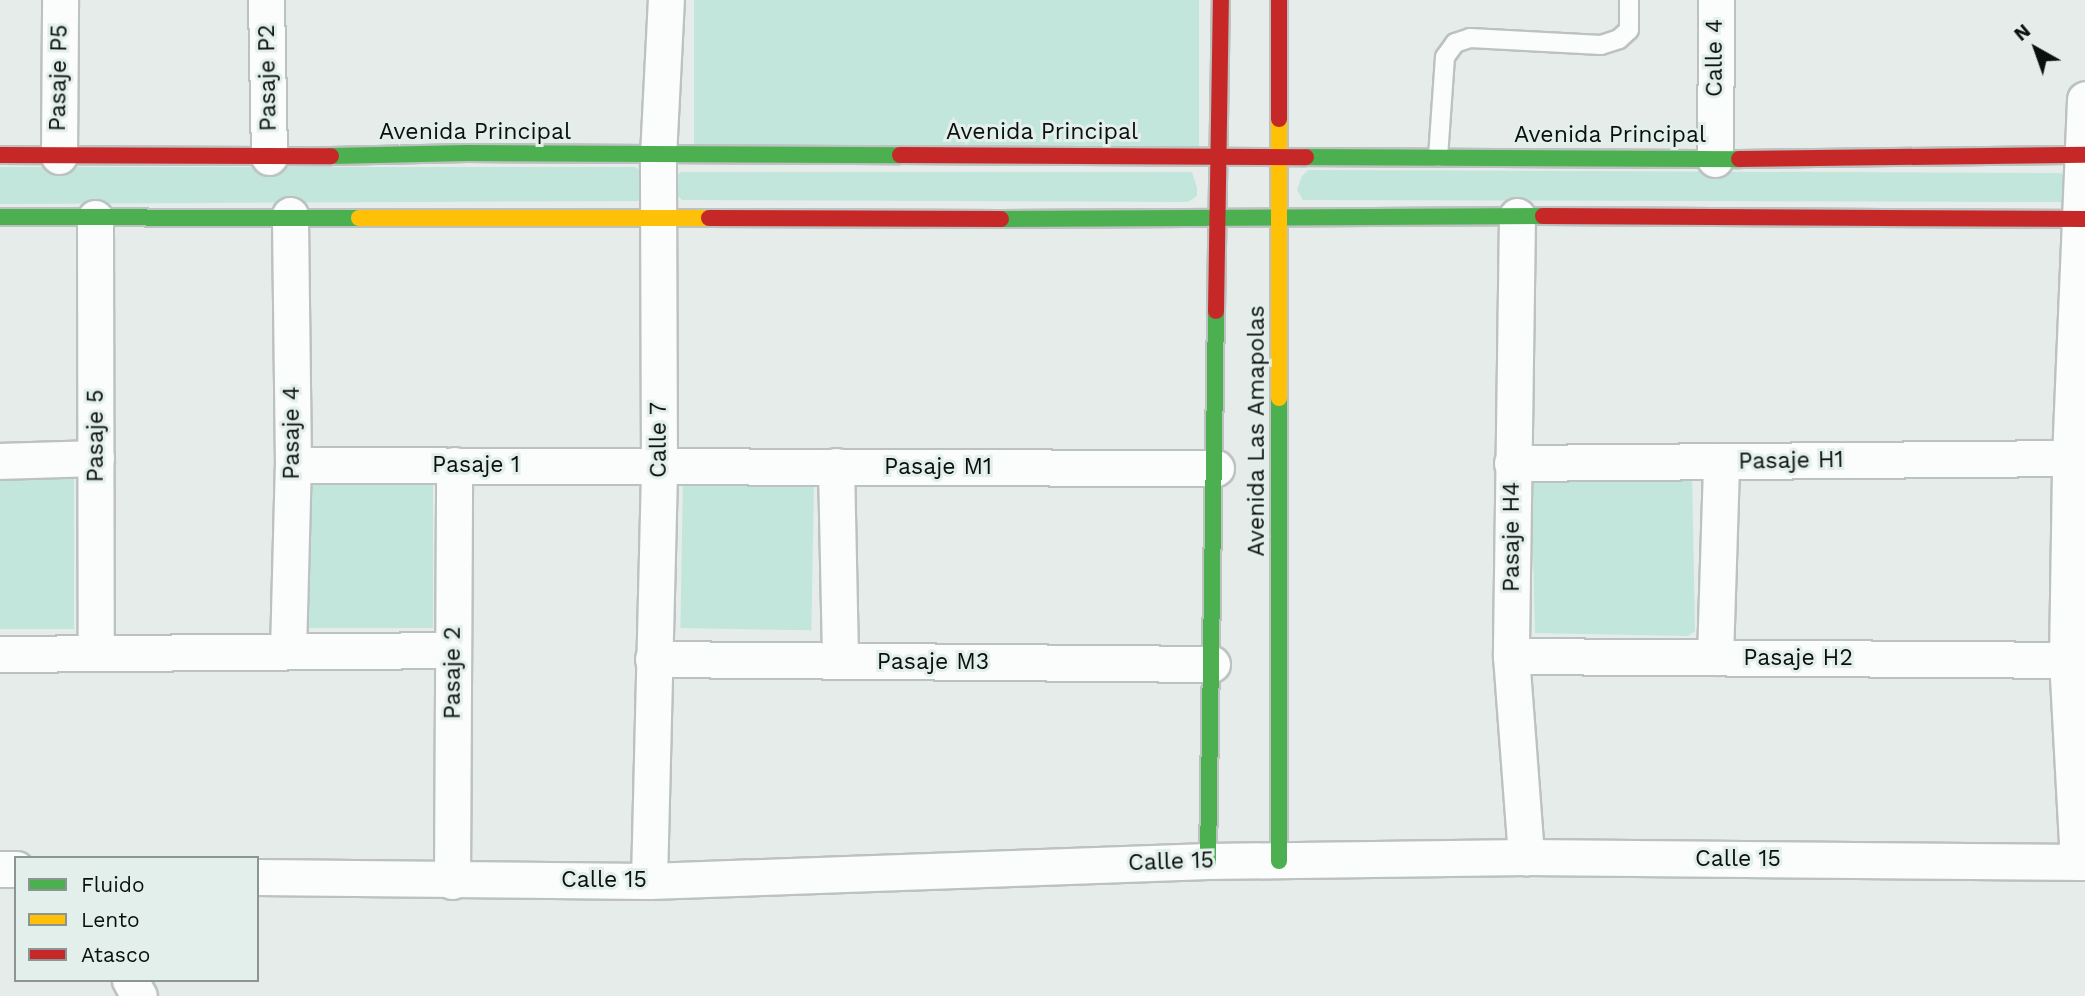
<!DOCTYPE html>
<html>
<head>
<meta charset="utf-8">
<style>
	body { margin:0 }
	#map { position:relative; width:2085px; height:996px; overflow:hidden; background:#e5ecea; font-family:"Work Sans",sans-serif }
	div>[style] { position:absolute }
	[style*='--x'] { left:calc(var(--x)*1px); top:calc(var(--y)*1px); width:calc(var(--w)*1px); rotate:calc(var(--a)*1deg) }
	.green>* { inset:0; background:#c2e6dc; transform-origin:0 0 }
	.roads { filter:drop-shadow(2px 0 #bcc2c0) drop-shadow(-2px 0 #bcc2c0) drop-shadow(0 2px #bcc2c0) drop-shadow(0 -2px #bcc2c0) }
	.lane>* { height:18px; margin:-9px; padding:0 9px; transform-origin:9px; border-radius:9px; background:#fbfcfc }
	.street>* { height:35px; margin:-17.5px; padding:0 17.5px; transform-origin:17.5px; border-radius:17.5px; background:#fbfcfc }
	.fast>* { height:16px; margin:-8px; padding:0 8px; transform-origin:8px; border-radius:8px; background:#4caf50 }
	.slow>* { height:16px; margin:-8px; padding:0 8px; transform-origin:8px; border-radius:8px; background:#ffc107 }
	.jam>* { height:16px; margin:-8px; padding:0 8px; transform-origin:8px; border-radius:8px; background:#c62828 }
	span { translate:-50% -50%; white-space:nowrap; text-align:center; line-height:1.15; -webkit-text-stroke:6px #e2efeb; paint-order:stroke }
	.street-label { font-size:23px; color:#0b0f0e }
	.legend { position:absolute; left:14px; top:856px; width:245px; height:126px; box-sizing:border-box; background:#e2efeb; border:2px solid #8c9593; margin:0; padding:9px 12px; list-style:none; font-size:21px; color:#0b0f0e }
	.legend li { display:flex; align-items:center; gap:14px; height:35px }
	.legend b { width:35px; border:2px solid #8c9593 }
	.north { position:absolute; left:2001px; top:14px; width:70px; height:70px; -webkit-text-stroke:5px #e2efeb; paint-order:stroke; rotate:320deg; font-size:19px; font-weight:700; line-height:28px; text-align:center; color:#0b0f0e }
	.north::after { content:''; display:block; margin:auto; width:24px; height:32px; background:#0b0f0e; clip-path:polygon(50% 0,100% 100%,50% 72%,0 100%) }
</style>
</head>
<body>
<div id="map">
	<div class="green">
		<i style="left:694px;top:0;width:505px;height:155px"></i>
		<i style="clip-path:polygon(0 167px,635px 167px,644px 173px,649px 191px,638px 201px,0 204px)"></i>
		<i style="clip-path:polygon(1308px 170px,2061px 173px,2068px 181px,2063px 202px,1303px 200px,1297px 190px,1302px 176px)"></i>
		<i style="clip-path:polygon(681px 172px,1192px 172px,1197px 188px,1197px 196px,1188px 202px,682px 200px,675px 193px,677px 175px)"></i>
		<i style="left:74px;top:472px;width:157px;height:74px;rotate:90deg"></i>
		<i style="clip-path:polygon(1692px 472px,1695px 631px,1688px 636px,1535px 633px,1531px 473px)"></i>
		<i style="left:308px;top:476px;width:125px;height:152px"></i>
		<i style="left:683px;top:480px;width:131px;height:148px;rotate:1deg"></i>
	</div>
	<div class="roads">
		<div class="lane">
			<i style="--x:1438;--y:157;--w:100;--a:-86"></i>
			<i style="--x:1445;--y:57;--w:17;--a:-54"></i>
			<i style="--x:1455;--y:43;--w:16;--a:-18"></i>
			<i style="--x:1470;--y:38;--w:131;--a:3.1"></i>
			<i style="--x:1601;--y:45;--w:19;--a:-18"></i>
			<i style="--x:1619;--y:39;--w:13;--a:-42"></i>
			<i style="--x:1629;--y:30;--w:30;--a:-90"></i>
		</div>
		<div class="street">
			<i style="--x:266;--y:0;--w:157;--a:88.9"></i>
			<i style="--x:59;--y:156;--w:156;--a:-89.6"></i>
			<i style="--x:1715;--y:159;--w:159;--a:-89.6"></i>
			<i style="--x:1517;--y:216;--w:440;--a:90.8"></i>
			<i style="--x:1511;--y:656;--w:202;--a:85.7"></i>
			<i style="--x:95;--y:218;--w:435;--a:89.9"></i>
			<i style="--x:0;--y:461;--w:96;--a:-1.8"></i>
			<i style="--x:1512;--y:463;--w:558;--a:-0.51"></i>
			<i style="--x:293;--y:465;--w:923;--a:0.19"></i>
			<i style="--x:836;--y:466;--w:195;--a:88.8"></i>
			<i style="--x:288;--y:651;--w:186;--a:-88.5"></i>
			<i style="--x:293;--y:465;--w:250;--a:-90.7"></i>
			<i style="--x:0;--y:654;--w:453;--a:-0.5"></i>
			<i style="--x:1511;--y:656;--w:574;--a:0.4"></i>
			<i style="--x:1715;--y:657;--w:196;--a:-88.2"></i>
			<i style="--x:653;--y:659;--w:559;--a:0.51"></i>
			<i style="--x:2078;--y:862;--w:202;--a:-93.1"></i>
			<i style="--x:2067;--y:660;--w:202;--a:-89.1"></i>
			<i style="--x:2070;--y:458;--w:359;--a:-87.6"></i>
			<i style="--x:0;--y:869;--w:16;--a:0"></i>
			<i style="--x:257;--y:877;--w:392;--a:0.6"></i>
			<i style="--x:649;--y:881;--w:559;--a:-2.05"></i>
			<i style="--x:1208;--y:861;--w:318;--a:-0.7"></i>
			<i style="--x:1526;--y:857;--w:559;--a:0.51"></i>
			<i style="--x:452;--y:881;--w:416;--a:-89.7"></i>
			<i style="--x:649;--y:881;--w:416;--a:-88.6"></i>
			<i style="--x:659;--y:465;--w:309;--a:-90.2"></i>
			<i style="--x:658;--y:156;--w:156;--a:-87.1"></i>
			<i style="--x:130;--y:980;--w:18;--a:61"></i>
		</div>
		<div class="fast">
			<i style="--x:331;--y:156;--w:136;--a:-1.3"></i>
			<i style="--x:467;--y:153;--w:433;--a:0.3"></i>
			<i style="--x:1306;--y:157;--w:433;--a:0.3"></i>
			<i style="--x:0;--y:217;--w:359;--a:0.2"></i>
			<i style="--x:1001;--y:219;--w:542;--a:-0.32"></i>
			<i style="--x:1279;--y:398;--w:463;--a:90"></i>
			<i style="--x:1208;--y:861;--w:550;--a:-89.17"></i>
		</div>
		<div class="slow">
			<i style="--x:1279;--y:119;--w:279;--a:90"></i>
			<i style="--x:359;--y:218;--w:350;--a:0"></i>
		</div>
		<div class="jam">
			<i style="--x:1279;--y:0;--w:119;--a:90"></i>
			<i style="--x:0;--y:155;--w:331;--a:0.2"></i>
			<i style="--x:900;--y:155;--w:406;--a:0.3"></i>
			<i style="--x:1739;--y:159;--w:346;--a:-0.7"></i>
			<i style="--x:1543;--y:216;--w:542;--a:0.32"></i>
			<i style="--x:709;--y:218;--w:292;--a:0.2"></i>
			<i style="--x:1216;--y:311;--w:311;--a:-89.1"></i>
		</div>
	</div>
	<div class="street-label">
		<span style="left:1715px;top:58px;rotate:-90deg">Calle 4</span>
		<span style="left:59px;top:78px;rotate:-89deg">Pasaje P5</span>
		<span style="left:268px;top:78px;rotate:-91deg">Pasaje P2</span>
		<span style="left:475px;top:132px">Avenida Principal</span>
		<span style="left:1042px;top:132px">Avenida Principal</span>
		<span style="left:1610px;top:135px">Avenida Principal</span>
		<span style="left:1257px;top:431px;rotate:-90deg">Avenida Las Amapolas</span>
		<span style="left:292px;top:433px;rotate:-90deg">Pasaje 4</span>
		<span style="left:96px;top:436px;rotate:-90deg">Pasaje 5</span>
		<span style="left:659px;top:440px;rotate:-90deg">Calle 7</span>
		<span style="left:1791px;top:461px;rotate:-1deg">Pasaje H1</span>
		<span style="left:476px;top:465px">Pasaje 1</span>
		<span style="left:938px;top:467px">Pasaje M1</span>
		<span style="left:1512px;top:537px;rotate:-90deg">Pasaje H4</span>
		<span style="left:1798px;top:658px">Pasaje H2</span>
		<span style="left:933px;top:662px">Pasaje M3</span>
		<span style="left:453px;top:673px;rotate:-90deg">Pasaje 2</span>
		<span style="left:1738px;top:859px">Calle 15</span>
		<span style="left:1171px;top:862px;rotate:-2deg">Calle 15</span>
		<span style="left:604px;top:880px">Calle 15</span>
	</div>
	<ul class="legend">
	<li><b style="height:9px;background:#4caf50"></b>Fluido</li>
	<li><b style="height:9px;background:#ffc107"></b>Lento</li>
	<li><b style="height:9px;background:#c62828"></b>Atasco</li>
	</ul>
	<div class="north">N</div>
</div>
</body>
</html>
